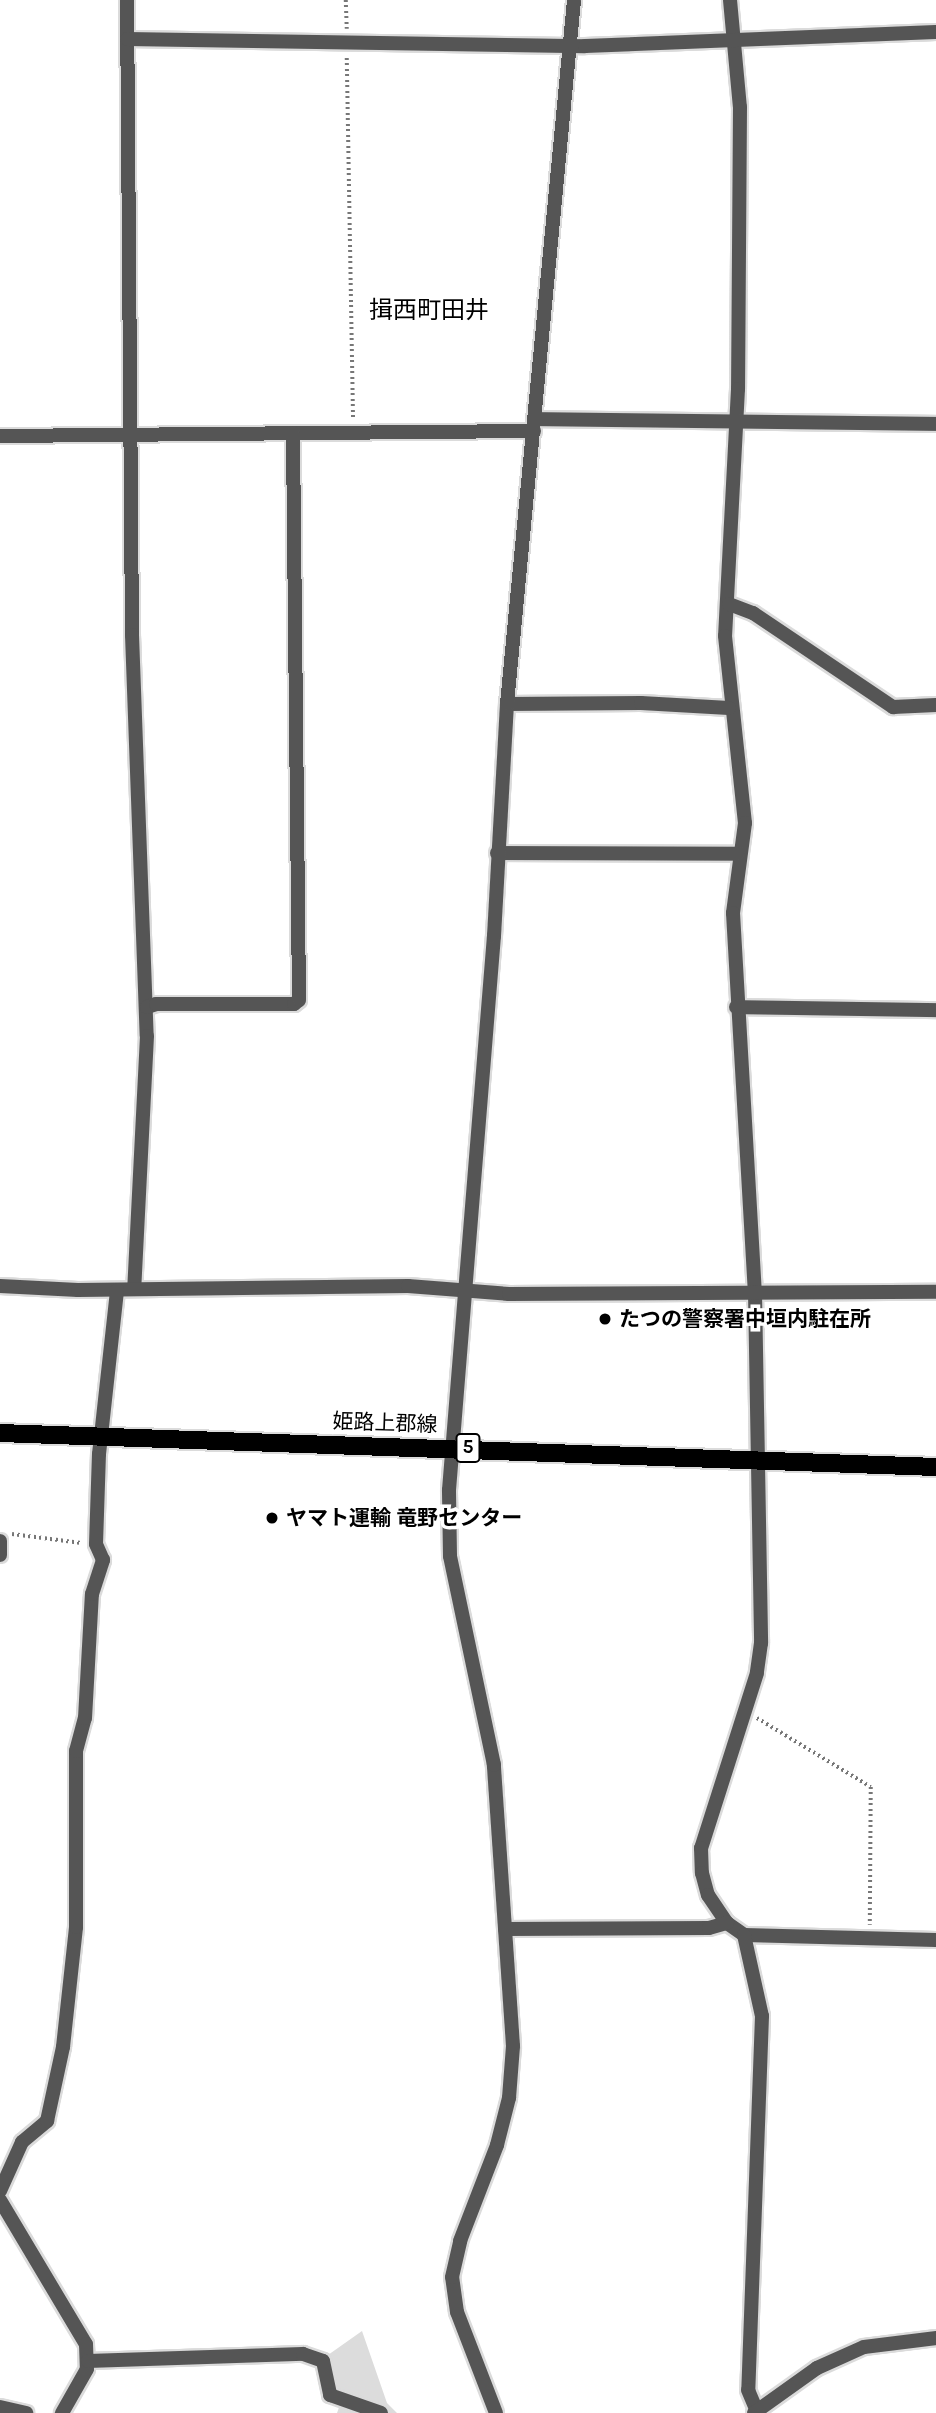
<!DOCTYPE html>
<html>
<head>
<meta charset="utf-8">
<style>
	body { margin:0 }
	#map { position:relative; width:936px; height:2413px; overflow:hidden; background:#fff; font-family:Karla,"Noto Sans JP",sans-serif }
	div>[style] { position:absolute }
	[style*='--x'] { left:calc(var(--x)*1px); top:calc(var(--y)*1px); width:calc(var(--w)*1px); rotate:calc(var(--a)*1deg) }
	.green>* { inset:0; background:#dcdcdc }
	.path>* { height:3.5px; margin-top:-1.75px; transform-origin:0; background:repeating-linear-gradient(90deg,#777 0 2px,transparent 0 5.5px) }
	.roads { filter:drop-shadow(2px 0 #dbdbdb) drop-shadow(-2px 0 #dbdbdb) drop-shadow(0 2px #dbdbdb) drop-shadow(0 -2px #dbdbdb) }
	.minor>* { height:14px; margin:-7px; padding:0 7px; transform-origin:7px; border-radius:7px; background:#555 }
	.primary>* { height:18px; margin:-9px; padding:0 9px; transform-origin:9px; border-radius:9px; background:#000 }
	.dots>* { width:19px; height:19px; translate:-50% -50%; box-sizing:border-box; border:4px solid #fff; border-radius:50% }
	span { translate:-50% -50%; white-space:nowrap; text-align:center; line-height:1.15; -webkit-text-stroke:7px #fff; paint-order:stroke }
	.shield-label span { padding:2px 5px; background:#fff; border:2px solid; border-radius:5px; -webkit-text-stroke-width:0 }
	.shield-label { font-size:19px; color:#000; font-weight:700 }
	.poi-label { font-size:21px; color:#000; font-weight:700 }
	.left { translate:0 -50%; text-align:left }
	.street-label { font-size:21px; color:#000 }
	.quarter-label { font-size:24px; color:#000 }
</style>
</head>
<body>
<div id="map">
	<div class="green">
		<i style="clip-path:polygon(362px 2331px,387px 2403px,397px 2413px,337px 2413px,342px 2399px,334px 2389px,328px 2355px)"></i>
	</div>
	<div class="path">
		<i style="--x:346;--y:0;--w:29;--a:88"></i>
		<i style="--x:347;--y:58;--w:360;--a:89"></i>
		<i style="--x:12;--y:1534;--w:70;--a:7.4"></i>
		<i style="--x:757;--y:1718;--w:133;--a:31.2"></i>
		<i style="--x:871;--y:1787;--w:138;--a:90.4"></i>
	</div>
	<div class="roads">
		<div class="minor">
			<i style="--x:127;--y:0;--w:635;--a:89.55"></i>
			<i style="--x:132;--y:635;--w:401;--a:87.9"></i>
			<i style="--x:147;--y:1036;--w:253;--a:92.9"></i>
			<i style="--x:730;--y:0;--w:107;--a:84.7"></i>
			<i style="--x:740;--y:107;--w:282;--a:90.4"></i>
			<i style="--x:738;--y:389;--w:247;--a:93"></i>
			<i style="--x:725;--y:636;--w:188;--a:83.9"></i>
			<i style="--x:745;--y:823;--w:91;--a:97.6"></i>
			<i style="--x:733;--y:913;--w:380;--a:86.7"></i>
			<i style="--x:755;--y:1292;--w:351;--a:89"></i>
			<i style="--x:761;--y:1643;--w:30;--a:98"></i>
			<i style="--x:757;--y:1673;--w:184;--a:107.7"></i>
			<i style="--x:701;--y:1848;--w:25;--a:88"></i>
			<i style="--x:702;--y:1873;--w:23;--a:75"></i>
			<i style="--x:708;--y:1895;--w:34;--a:56"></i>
			<i style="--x:727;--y:1923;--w:21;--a:35"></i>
			<i style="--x:744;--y:1935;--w:192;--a:1.5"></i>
			<i style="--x:127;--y:39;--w:458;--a:0.9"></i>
			<i style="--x:585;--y:46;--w:351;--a:-2.3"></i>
			<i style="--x:535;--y:419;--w:401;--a:0.7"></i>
			<i style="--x:0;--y:436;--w:534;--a:-0.54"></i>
			<i style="--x:729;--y:604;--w:26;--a:21"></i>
			<i style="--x:753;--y:613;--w:169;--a:33.9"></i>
			<i style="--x:893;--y:707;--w:43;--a:-2.7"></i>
			<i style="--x:507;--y:704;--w:134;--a:-0.4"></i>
			<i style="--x:641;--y:703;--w:88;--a:3.3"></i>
			<i style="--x:497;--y:853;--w:241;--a:0.2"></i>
			<i style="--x:147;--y:1007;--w:9;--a:-18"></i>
			<i style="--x:156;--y:1004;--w:138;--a:0"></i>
			<i style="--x:294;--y:1004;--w:6;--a:-39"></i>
			<i style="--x:299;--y:1000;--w:567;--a:-90.61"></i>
			<i style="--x:736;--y:1007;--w:200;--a:0.9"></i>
			<i style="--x:0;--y:1286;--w:78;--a:2.9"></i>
			<i style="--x:78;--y:1290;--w:330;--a:-0.7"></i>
			<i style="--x:408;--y:1286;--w:101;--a:4.5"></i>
			<i style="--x:509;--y:1294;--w:427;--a:-0.3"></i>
			<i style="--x:0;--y:1541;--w:14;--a:90"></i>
			<i style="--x:505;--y:1929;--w:204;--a:-0.3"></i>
			<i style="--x:709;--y:1928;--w:19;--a:-16"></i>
			<i style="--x:744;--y:1935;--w:83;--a:77.5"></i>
			<i style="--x:762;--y:2016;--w:374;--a:92.1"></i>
			<i style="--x:748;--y:2390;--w:23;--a:67"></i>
			<i style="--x:0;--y:2191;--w:54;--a:-65.8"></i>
			<i style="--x:22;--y:2142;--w:33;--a:-40"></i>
			<i style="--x:47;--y:2121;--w:76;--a:-77.8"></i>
			<i style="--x:63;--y:2047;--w:121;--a:-83.8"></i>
			<i style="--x:76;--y:1927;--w:176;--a:-90"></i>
			<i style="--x:76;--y:1751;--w:34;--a:-75"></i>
			<i style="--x:85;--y:1718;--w:124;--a:-86.8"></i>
			<i style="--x:92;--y:1594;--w:36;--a:-72"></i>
			<i style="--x:103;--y:1560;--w:17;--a:-114"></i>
			<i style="--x:96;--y:1544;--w:90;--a:-88.1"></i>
			<i style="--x:99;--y:1454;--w:165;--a:-83.7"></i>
			<i style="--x:0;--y:2200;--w:168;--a:59.2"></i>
			<i style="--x:86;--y:2344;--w:25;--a:88"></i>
			<i style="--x:87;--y:2369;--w:51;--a:119.6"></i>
			<i style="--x:88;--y:2361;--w:215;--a:-1.9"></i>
			<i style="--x:303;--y:2354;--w:21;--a:19"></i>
			<i style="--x:323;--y:2361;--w:35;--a:78"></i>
			<i style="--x:330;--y:2395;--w:54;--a:19.4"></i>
			<i style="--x:0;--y:2407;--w:27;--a:13"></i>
			<i style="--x:496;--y:2413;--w:108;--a:-111.1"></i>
			<i style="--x:457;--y:2312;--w:35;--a:-98"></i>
			<i style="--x:452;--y:2277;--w:37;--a:-77"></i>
			<i style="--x:460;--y:2241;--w:103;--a:-68.9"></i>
			<i style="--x:497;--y:2145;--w:49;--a:-75.7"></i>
			<i style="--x:509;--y:2098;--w:52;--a:-85.6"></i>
			<i style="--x:513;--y:2046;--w:282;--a:-93.9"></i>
			<i style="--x:494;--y:1765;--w:214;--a:-101.9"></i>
			<i style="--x:450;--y:1556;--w:66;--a:-90.9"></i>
			<i style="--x:449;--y:1490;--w:556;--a:-85.36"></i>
			<i style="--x:494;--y:936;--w:232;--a:-86.8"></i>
			<i style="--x:507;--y:704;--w:707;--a:-84.56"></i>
			<i style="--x:754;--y:2413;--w:77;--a:-35.5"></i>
			<i style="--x:817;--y:2368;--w:51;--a:-24.1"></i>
			<i style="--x:864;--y:2347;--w:73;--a:-7.1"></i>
		</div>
		<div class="primary">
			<i style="--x:0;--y:1433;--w:937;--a:2.08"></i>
		</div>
	</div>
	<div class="dots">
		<i style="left:605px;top:1319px;background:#000"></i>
		<i style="left:272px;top:1518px;background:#000"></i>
	</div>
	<div class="shield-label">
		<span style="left:468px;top:1448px">5</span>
	</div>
	<div class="poi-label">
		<span class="left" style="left:619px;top:1319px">たつの警察署中垣内駐在所</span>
		<span class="left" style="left:286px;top:1518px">ヤマト運輸 竜野センター</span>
	</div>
	<div class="street-label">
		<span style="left:385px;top:1423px;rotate:2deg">姫路上郡線</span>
	</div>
	<div class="quarter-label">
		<span style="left:429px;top:311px">揖西町田井</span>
	</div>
</div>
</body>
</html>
